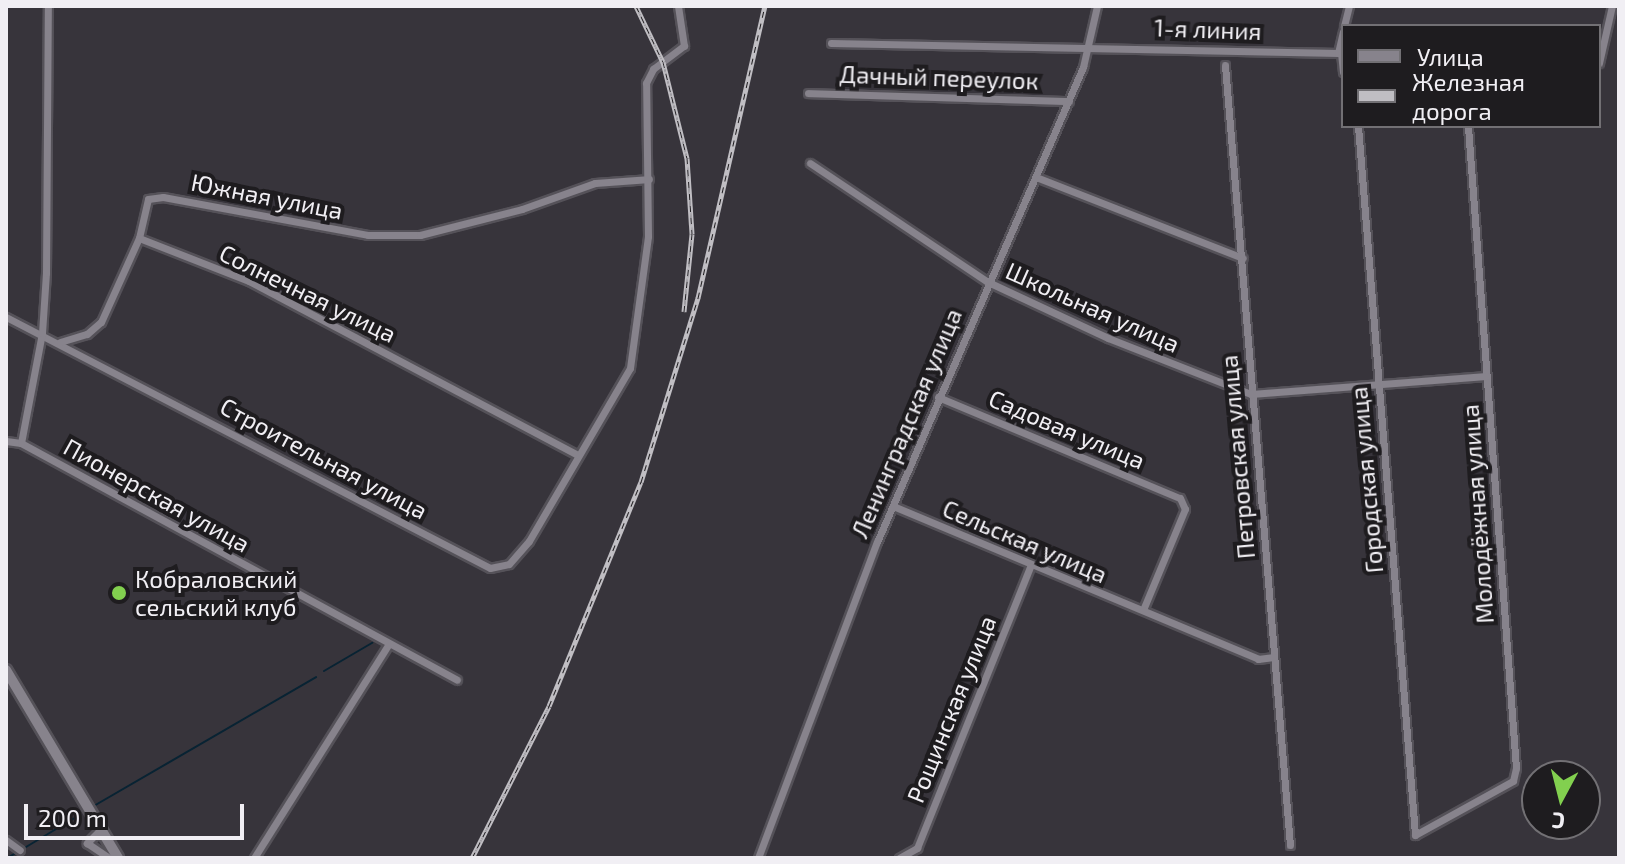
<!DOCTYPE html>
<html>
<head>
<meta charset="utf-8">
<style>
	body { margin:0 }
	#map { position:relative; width:1625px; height:864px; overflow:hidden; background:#37343b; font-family:"Exo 2",sans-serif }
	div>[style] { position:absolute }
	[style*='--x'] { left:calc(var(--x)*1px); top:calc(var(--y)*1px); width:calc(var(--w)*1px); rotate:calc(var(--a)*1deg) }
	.stream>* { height:2px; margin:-1px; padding:0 1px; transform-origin:1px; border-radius:1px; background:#082333 }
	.roads { filter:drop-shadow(2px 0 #555259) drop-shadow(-2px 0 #555259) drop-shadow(0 2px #555259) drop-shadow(0 -2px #555259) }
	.street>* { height:7px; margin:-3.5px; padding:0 3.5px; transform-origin:3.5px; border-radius:3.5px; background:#87838c }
	.secondary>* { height:10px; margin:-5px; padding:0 5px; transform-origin:5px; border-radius:5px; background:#87838c }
	.rail>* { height:5px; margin-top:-2.5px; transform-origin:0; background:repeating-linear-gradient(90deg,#1e1c1f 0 6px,#c0bec3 0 12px); box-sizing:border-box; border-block:2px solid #c0bec3 }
	.dots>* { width:22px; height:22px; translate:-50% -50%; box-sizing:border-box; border:4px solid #1e1c1f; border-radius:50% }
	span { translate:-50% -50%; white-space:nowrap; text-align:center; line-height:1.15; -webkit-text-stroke:8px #1e1c1f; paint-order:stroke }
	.street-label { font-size:24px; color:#f1eff4 }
	.poi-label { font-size:24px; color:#f1eff4 }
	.left { translate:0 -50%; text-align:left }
	.frame { position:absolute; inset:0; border:8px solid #f1eff4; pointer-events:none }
	.legend { position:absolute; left:1341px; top:24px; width:260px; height:104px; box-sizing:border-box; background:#1e1c1f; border:2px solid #727074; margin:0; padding:10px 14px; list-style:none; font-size:24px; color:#f1eff4 }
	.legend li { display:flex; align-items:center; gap:16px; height:40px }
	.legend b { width:40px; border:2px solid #727074 }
	.north { position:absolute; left:1521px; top:760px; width:80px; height:80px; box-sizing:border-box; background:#1e1c1f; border:2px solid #727074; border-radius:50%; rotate:187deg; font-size:22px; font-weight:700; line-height:32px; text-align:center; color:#f1eff4 }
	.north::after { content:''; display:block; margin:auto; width:28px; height:36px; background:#82d04f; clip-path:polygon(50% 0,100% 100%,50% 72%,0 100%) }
	.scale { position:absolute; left:24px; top:804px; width:220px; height:36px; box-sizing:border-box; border:4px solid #f1eff4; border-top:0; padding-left:10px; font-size:24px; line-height:28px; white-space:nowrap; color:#f1eff4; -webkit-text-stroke:6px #1e1c1f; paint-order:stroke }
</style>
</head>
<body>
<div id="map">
	<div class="stream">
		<i style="--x:324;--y:671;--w:56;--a:-30.3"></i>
		<i style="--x:92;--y:807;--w:259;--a:-30.1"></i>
		<i style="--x:26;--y:847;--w:61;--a:-30.8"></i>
		<i style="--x:7;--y:858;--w:10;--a:-29"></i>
	</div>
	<div class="roads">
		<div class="street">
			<i style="--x:1344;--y:26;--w:21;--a:-76"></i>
			<i style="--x:831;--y:43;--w:512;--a:1.12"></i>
			<i style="--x:1338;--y:53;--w:22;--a:-77"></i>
			<i style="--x:1341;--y:53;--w:19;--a:84"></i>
			<i style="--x:1599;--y:63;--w:58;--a:-77.2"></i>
			<i style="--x:1225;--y:65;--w:783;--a:85.24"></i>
			<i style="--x:808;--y:93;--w:261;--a:1.8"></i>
			<i style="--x:1358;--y:126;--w:711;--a:85.4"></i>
			<i style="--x:1415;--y:835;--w:112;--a:-28.9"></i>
			<i style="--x:1513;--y:781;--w:13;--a:-77"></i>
			<i style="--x:1516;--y:768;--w:644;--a:-94.28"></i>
			<i style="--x:810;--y:163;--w:214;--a:33.8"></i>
			<i style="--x:988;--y:282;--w:132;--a:25"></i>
			<i style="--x:1108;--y:338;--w:154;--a:21.4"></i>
			<i style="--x:1251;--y:394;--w:236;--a:-4.4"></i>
			<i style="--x:1036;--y:177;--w:222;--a:21.4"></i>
			<i style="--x:139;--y:238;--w:40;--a:-77"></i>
			<i style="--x:148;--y:199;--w:15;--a:-8"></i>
			<i style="--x:163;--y:197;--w:208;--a:10.5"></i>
			<i style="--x:368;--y:235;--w:52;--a:0"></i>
			<i style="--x:420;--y:235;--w:105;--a:-14.3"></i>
			<i style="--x:522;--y:209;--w:77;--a:-19.6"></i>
			<i style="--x:595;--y:183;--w:54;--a:-4.2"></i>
			<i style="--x:6;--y:317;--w:545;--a:27.41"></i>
			<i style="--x:490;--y:568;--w:19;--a:-12"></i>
			<i style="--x:509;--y:564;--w:30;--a:-49"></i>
			<i style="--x:529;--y:541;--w:200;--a:-59.7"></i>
			<i style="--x:630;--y:368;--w:133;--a:-82.2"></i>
			<i style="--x:648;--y:236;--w:153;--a:-90.7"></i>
			<i style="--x:646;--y:83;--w:16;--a:-63"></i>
			<i style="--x:653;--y:69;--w:39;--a:-37"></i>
			<i style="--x:684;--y:46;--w:40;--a:-98.5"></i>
			<i style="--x:60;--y:342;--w:28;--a:-17"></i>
			<i style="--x:87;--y:334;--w:18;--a:-41"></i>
			<i style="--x:101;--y:322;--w:92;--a:-65.7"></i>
			<i style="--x:139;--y:238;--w:118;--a:21.4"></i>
			<i style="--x:249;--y:281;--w:372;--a:27.9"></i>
			<i style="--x:938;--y:397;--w:262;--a:22.7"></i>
			<i style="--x:1180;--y:498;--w:12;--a:66"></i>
			<i style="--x:1185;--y:509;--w:109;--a:112.6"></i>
			<i style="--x:6;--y:441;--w:15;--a:8"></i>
			<i style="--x:21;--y:443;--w:496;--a:28.5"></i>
			<i style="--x:21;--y:443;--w:112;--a:-79.2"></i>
			<i style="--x:42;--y:333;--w:60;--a:-86.2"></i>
			<i style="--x:46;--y:273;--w:267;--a:-89.6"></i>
			<i style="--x:893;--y:506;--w:396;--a:22.7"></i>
			<i style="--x:1258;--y:659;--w:16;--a:-7"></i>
			<i style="--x:98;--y:832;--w:16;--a:135"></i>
			<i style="--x:87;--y:843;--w:27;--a:34"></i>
			<i style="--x:6;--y:840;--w:17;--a:36"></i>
			<i style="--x:254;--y:858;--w:253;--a:-57.8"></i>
			<i style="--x:758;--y:858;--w:338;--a:-69.4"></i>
			<i style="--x:877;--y:542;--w:518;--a:-66.55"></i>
			<i style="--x:1083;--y:67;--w:63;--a:-77.1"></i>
			<i style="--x:899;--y:858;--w:21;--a:-29"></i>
			<i style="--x:917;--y:848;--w:303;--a:-68.1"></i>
		</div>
		<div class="secondary">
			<i style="--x:6;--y:670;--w:219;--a:59.2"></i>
		</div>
	</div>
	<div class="rail">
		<i style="--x:636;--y:6;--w:62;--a:64.3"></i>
		<i style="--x:663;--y:62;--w:99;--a:76"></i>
		<i style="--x:687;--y:158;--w:76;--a:86.2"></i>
		<i style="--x:692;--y:234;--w:78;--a:95.9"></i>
		<i style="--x:472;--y:858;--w:170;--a:-63.1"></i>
		<i style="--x:549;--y:706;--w:242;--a:-67.7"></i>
		<i style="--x:641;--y:482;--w:193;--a:-72.8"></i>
		<i style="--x:698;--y:298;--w:300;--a:-77.1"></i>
	</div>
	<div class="dots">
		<i style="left:119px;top:593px;background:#82d04f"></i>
	</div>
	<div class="street-label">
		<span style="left:1208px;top:29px;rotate:2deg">1-я линия</span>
		<span style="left:939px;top:77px;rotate:2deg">Дачный переулок</span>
		<span style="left:267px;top:196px;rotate:11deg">Южная улица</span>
		<span style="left:308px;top:293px;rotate:26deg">Солнечная улица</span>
		<span style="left:1093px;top:307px;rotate:24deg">Школьная улица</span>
		<span style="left:906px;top:423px;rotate:-67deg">Ленинградская улица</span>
		<span style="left:1067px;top:429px;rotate:23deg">Садовая улица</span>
		<span style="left:1237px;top:457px;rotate:-95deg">Петровская улица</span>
		<span style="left:324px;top:458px;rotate:28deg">Строительная улица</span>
		<span style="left:1366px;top:480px;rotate:-95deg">Городская улица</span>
		<span style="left:157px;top:495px;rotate:29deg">Пионерская улица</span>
		<span style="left:1477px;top:514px;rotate:-94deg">Молодёжная улица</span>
		<span style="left:1025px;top:541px;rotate:23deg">Сельская улица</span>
		<span style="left:951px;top:709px;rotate:-68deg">Рощинская улица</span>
	</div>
	<div class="poi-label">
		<span class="left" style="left:135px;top:593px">Кобраловский<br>сельский клуб</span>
	</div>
	<div class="frame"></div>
	<ul class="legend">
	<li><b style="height:10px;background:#87838c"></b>Улица</li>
	<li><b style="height:10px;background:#c0bec3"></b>Железная дорога</li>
	</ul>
	<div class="north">С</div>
	<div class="scale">200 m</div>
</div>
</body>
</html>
